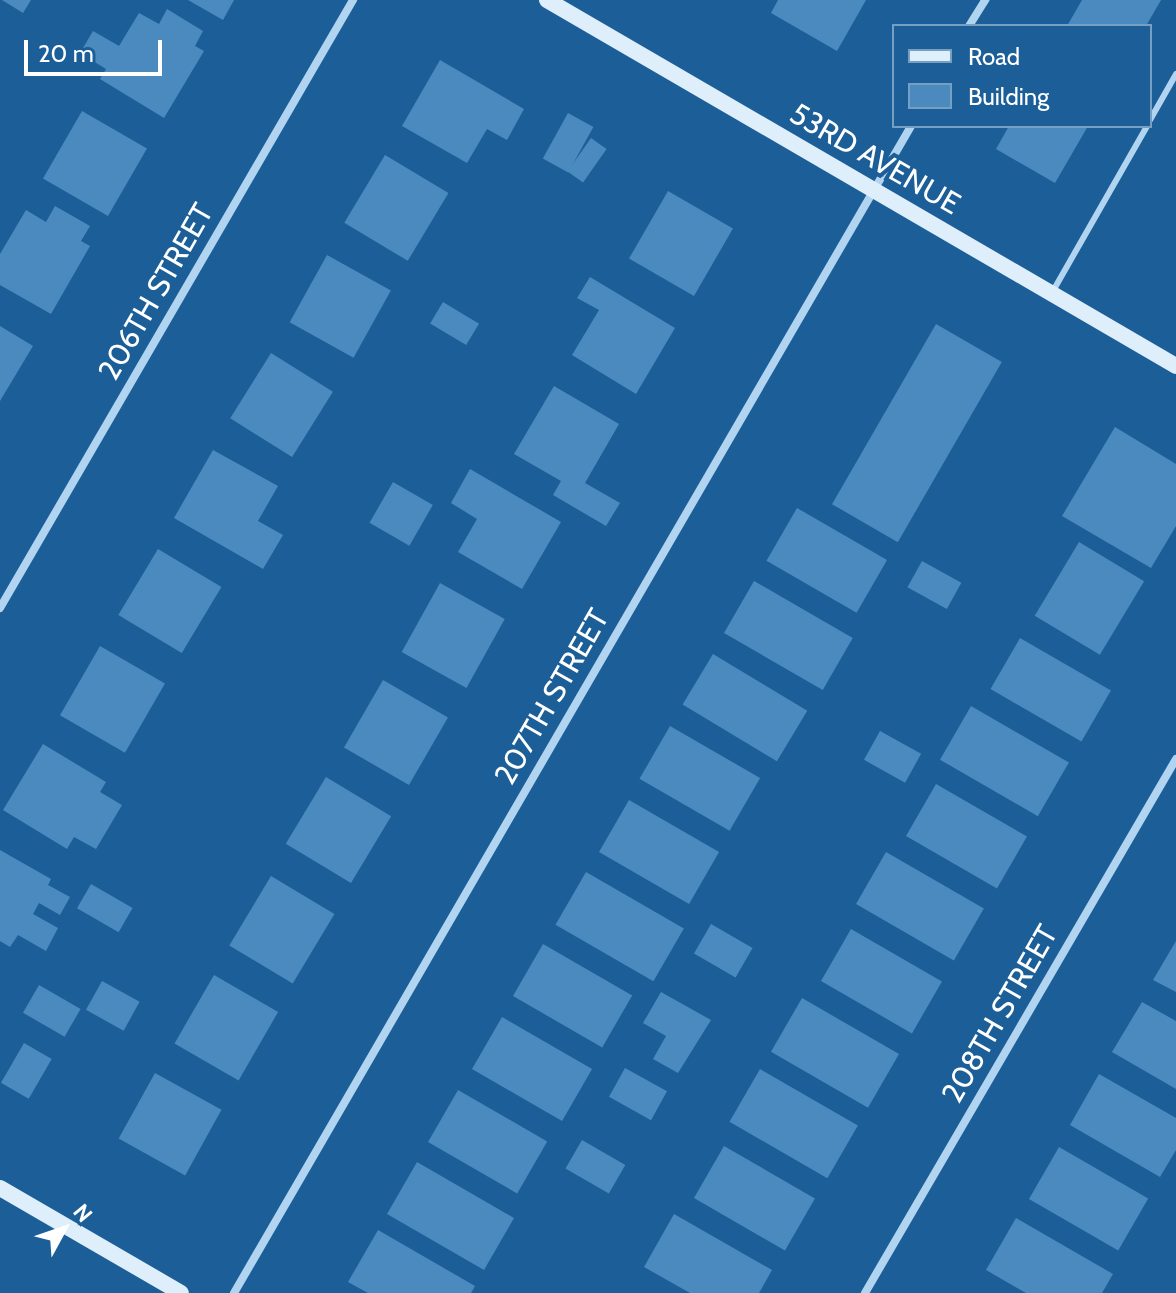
<!DOCTYPE html>
<html>
<head>
<meta charset="utf-8">
<style>
	body { margin:0 }
	#map { position:relative; width:1176px; height:1293px; overflow:hidden; background:#1c5f98; font-family:Cabin,sans-serif }
	div>[style] { position:absolute }
	[style*='--x'] { left:calc(var(--x)*1px); top:calc(var(--y)*1px); width:calc(var(--w)*1px); rotate:calc(var(--a)*1deg) }
	.building>* { inset:0; background:#4a8abf; transform-origin:0 0 }
	.lane>* { height:6px; margin:-3px; padding:0 3px; transform-origin:3px; border-radius:3px; background:#b1d4f0 }
	.street>* { height:8px; margin:-4px; padding:0 4px; transform-origin:4px; border-radius:4px; background:#b1d4f0 }
	.secondary>* { height:16px; margin:-8px; padding:0 8px; transform-origin:8px; border-radius:8px; background:#dfeefb }
	span { translate:-50% -50%; white-space:nowrap; text-align:center; line-height:1.15; -webkit-text-stroke:8px #1c5f98; paint-order:stroke }
	.street-label { font-size:30px; color:#fff }
	.legend { position:absolute; left:892px; top:24px; width:260px; height:104px; box-sizing:border-box; background:#1c5f98; border:2px solid #779fc1; margin:0; padding:10px 14px; list-style:none; font-size:24px; color:#fff }
	.legend li { display:flex; align-items:center; gap:16px; height:40px }
	.legend b { width:40px; border:2px solid #779fc1 }
	.north { position:absolute; left:24px; top:1189px; width:80px; height:80px; -webkit-text-stroke:6px #1c5f98; paint-order:stroke; rotate:50deg; font-size:22px; font-weight:700; line-height:32px; text-align:center; color:#fff }
	.north::after { content:''; display:block; margin:auto; width:28px; height:36px; background:#fff; clip-path:polygon(50% 0,100% 100%,50% 72%,0 100%) }
	.scale { position:absolute; left:24px; top:40px; width:138px; height:36px; box-sizing:border-box; border:4px solid #fff; border-top:0; padding-left:10px; font-size:24px; line-height:28px; white-space:nowrap; color:#fff; -webkit-text-stroke:6px #1c5f98; paint-order:stroke }
</style>
</head>
<body>
<div id="map">
	<div class="building">
		<i style="clip-path:polygon(2px 0,31px 0,23px 13px)"></i>
		<i style="clip-path:polygon(188px 0,234px 0,223px 20px)"></i>
		<i style="clip-path:polygon(778px 0,866px 0,837px 51px,771px 13px)"></i>
		<i style="clip-path:polygon(1082px 0,1161px 0,1146px 26px,1067px 26px)"></i>
		<i style="clip-path:polygon(167px 9px,203px 31px,195px 46px,204px 51px,164px 118px,100px 79px,106px 69px,80px 53px,93px 31px,119px 46px,139px 13px,159px 24px)"></i>
		<i style="clip-path:polygon(440px 60px,524px 109px,507px 140px,487px 129px,467px 163px,402px 126px)"></i>
		<i style="left:82px;top:111px;width:75px;height:78px;rotate:30deg"></i>
		<i style="left:568px;top:113px;width:29px;height:52px;rotate:29deg"></i>
		<i style="clip-path:polygon(1009px 126px,1088px 126px,1055px 183px,996px 149px)"></i>
		<i style="left:591px;top:138px;width:19px;height:41px;rotate:35deg"></i>
		<i style="left:385px;top:155px;width:74px;height:79px;rotate:31deg"></i>
		<i style="left:668px;top:191px;width:75px;height:78px;rotate:30deg"></i>
		<i style="clip-path:polygon(55px 206px,90px 226px,81px 241px,90px 246px,51px 314px,0 285px,0 254px,26px 210px,46px 222px)"></i>
		<i style="left:327px;top:255px;width:73px;height:77px;rotate:29deg"></i>
		<i style="clip-path:polygon(590px 277px,675px 328px,636px 394px,572px 355px,599px 310px,577px 298px)"></i>
		<i style="left:443px;top:302px;width:42px;height:25px;rotate:31deg"></i>
		<i style="left:936px;top:324px;width:76px;height:208px;rotate:30deg"></i>
		<i style="clip-path:polygon(0 326px,33px 346px,0 401px)"></i>
		<i style="left:271px;top:353px;width:73px;height:77px;rotate:32deg"></i>
		<i style="clip-path:polygon(554px 386px,619px 424px,585px 483px,620px 503px,606px 526px,553px 495px,561px 481px,514px 454px)"></i>
		<i style="clip-path:polygon(1115px 427px,1176px 464px,1176px 526px,1151px 568px,1062px 516px)"></i>
		<i style="clip-path:polygon(213px 450px,278px 486px,258px 521px,283px 535px,263px 569px,174px 518px)"></i>
		<i style="clip-path:polygon(470px 469px,561px 522px,522px 589px,458px 552px,477px 519px,451px 503px)"></i>
		<i style="left:393px;top:482px;width:46px;height:47px;rotate:30deg"></i>
		<i style="left:797px;top:508px;width:104px;height:61px;rotate:30deg"></i>
		<i style="left:1079px;top:542px;width:76px;height:86px;rotate:31deg"></i>
		<i style="left:158px;top:549px;width:74px;height:77px;rotate:31deg"></i>
		<i style="left:922px;top:561px;width:45px;height:30px;rotate:29deg"></i>
		<i style="left:754px;top:581px;width:114px;height:60px;rotate:30deg"></i>
		<i style="left:440px;top:583px;width:74px;height:79px;rotate:29deg"></i>
		<i style="left:1020px;top:638px;width:105px;height:59px;rotate:30deg"></i>
		<i style="left:100px;top:646px;width:75px;height:80px;rotate:30deg"></i>
		<i style="left:713px;top:654px;width:110px;height:59px;rotate:31deg"></i>
		<i style="left:383px;top:680px;width:75px;height:78px;rotate:30deg"></i>
		<i style="left:971px;top:706px;width:113px;height:62px;rotate:30deg"></i>
		<i style="left:670px;top:726px;width:104px;height:61px;rotate:30deg"></i>
		<i style="left:880px;top:731px;width:47px;height:33px;rotate:29deg"></i>
		<i style="clip-path:polygon(43px 744px,106px 782px,100px 792px,122px 805px,96px 849px,74px 837px,67px 849px,3px 810px)"></i>
		<i style="left:326px;top:777px;width:76px;height:78px;rotate:31deg"></i>
		<i style="left:936px;top:784px;width:105px;height:60px;rotate:30deg"></i>
		<i style="left:629px;top:800px;width:104px;height:60px;rotate:30deg"></i>
		<i style="clip-path:polygon(0 850px,51px 879px,48px 885px,70px 897px,60px 915px,39px 903px,33px 914px,58px 928px,46px 951px,18px 935px,10px 947px,0 941px)"></i>
		<i style="left:886px;top:852px;width:113px;height:60px;rotate:30deg"></i>
		<i style="left:586px;top:872px;width:113px;height:61px;rotate:30deg"></i>
		<i style="left:271px;top:876px;width:74px;height:81px;rotate:31deg"></i>
		<i style="left:91px;top:884px;width:48px;height:28px;rotate:30deg"></i>
		<i style="left:711px;top:924px;width:48px;height:34px;rotate:30deg"></i>
		<i style="left:851px;top:929px;width:105px;height:60px;rotate:30deg"></i>
		<i style="clip-path:polygon(1176px 941px,1176px 992px,1153px 980px)"></i>
		<i style="left:543px;top:944px;width:103px;height:60px;rotate:30deg"></i>
		<i style="left:214px;top:975px;width:74px;height:79px;rotate:30deg"></i>
		<i style="left:102px;top:981px;width:43px;height:33px;rotate:29deg"></i>
		<i style="left:39px;top:985px;width:48px;height:32px;rotate:30deg"></i>
		<i style="clip-path:polygon(661px 992px,711px 1020px,678px 1073px,653px 1059px,666px 1036px,643px 1023px)"></i>
		<i style="left:802px;top:998px;width:112px;height:62px;rotate:30deg"></i>
		<i style="clip-path:polygon(1142px 1002px,1176px 1021px,1176px 1089px,1112px 1052px)"></i>
		<i style="left:502px;top:1017px;width:104px;height:60px;rotate:30deg"></i>
		<i style="left:24px;top:1043px;width:32px;height:46px;rotate:30deg"></i>
		<i style="left:625px;top:1068px;width:48px;height:33px;rotate:29deg"></i>
		<i style="left:760px;top:1069px;width:113px;height:61px;rotate:30deg"></i>
		<i style="left:155px;top:1073px;width:76px;height:75px;rotate:29deg"></i>
		<i style="clip-path:polygon(1099px 1074px,1176px 1118px,1176px 1150px,1160px 1177px,1070px 1125px)"></i>
		<i style="left:458px;top:1090px;width:103px;height:60px;rotate:30deg"></i>
		<i style="left:582px;top:1140px;width:50px;height:33px;rotate:30deg"></i>
		<i style="left:724px;top:1146px;width:105px;height:60px;rotate:30deg"></i>
		<i style="left:1059px;top:1147px;width:103px;height:60px;rotate:30deg"></i>
		<i style="left:417px;top:1162px;width:112px;height:60px;rotate:30deg"></i>
		<i style="clip-path:polygon(674px 1214px,772px 1270px,759px 1293px,690px 1293px,644px 1267px)"></i>
		<i style="clip-path:polygon(1016px 1218px,1113px 1274px,1102px 1293px,1026px 1293px,986px 1270px)"></i>
		<i style="clip-path:polygon(378px 1230px,475px 1286px,471px 1293px,368px 1293px,348px 1282px)"></i>
	</div>
	<div class="lane">
		<i style="--x:1150;--y:120;--w:53;--a:-60.5"></i>
		<i style="--x:1053;--y:291;--w:190;--a:-60.3"></i>
	</div>
	<div class="street">
		<i style="--x:969;--y:26;--w:31;--a:-58"></i>
		<i style="--x:0;--y:608;--w:703;--a:-59.86"></i>
		<i style="--x:234;--y:1293;--w:1349;--a:-59.88"></i>
		<i style="--x:865;--y:1293;--w:618;--a:-59.78"></i>
	</div>
	<div class="secondary">
		<i style="--x:547;--y:0;--w:728;--a:30.19"></i>
		<i style="--x:0;--y:1188;--w:209;--a:30.1"></i>
	</div>
	<div class="street-label">
		<span style="left:875px;top:159px;rotate:30deg">53RD AVENUE</span>
		<span style="left:156px;top:292px;rotate:-60deg">206TH STREET</span>
		<span style="left:552px;top:697px;rotate:-60deg">207TH STREET</span>
		<span style="left:1000px;top:1014px;rotate:-60deg">208TH STREET</span>
	</div>
	<ul class="legend">
	<li><b style="height:10px;background:#dfeefb"></b>Road</li>
	<li><b style="height:22px;background:#4a8abf"></b>Building</li>
	</ul>
	<div class="north">N</div>
	<div class="scale">20 m</div>
</div>
</body>
</html>
